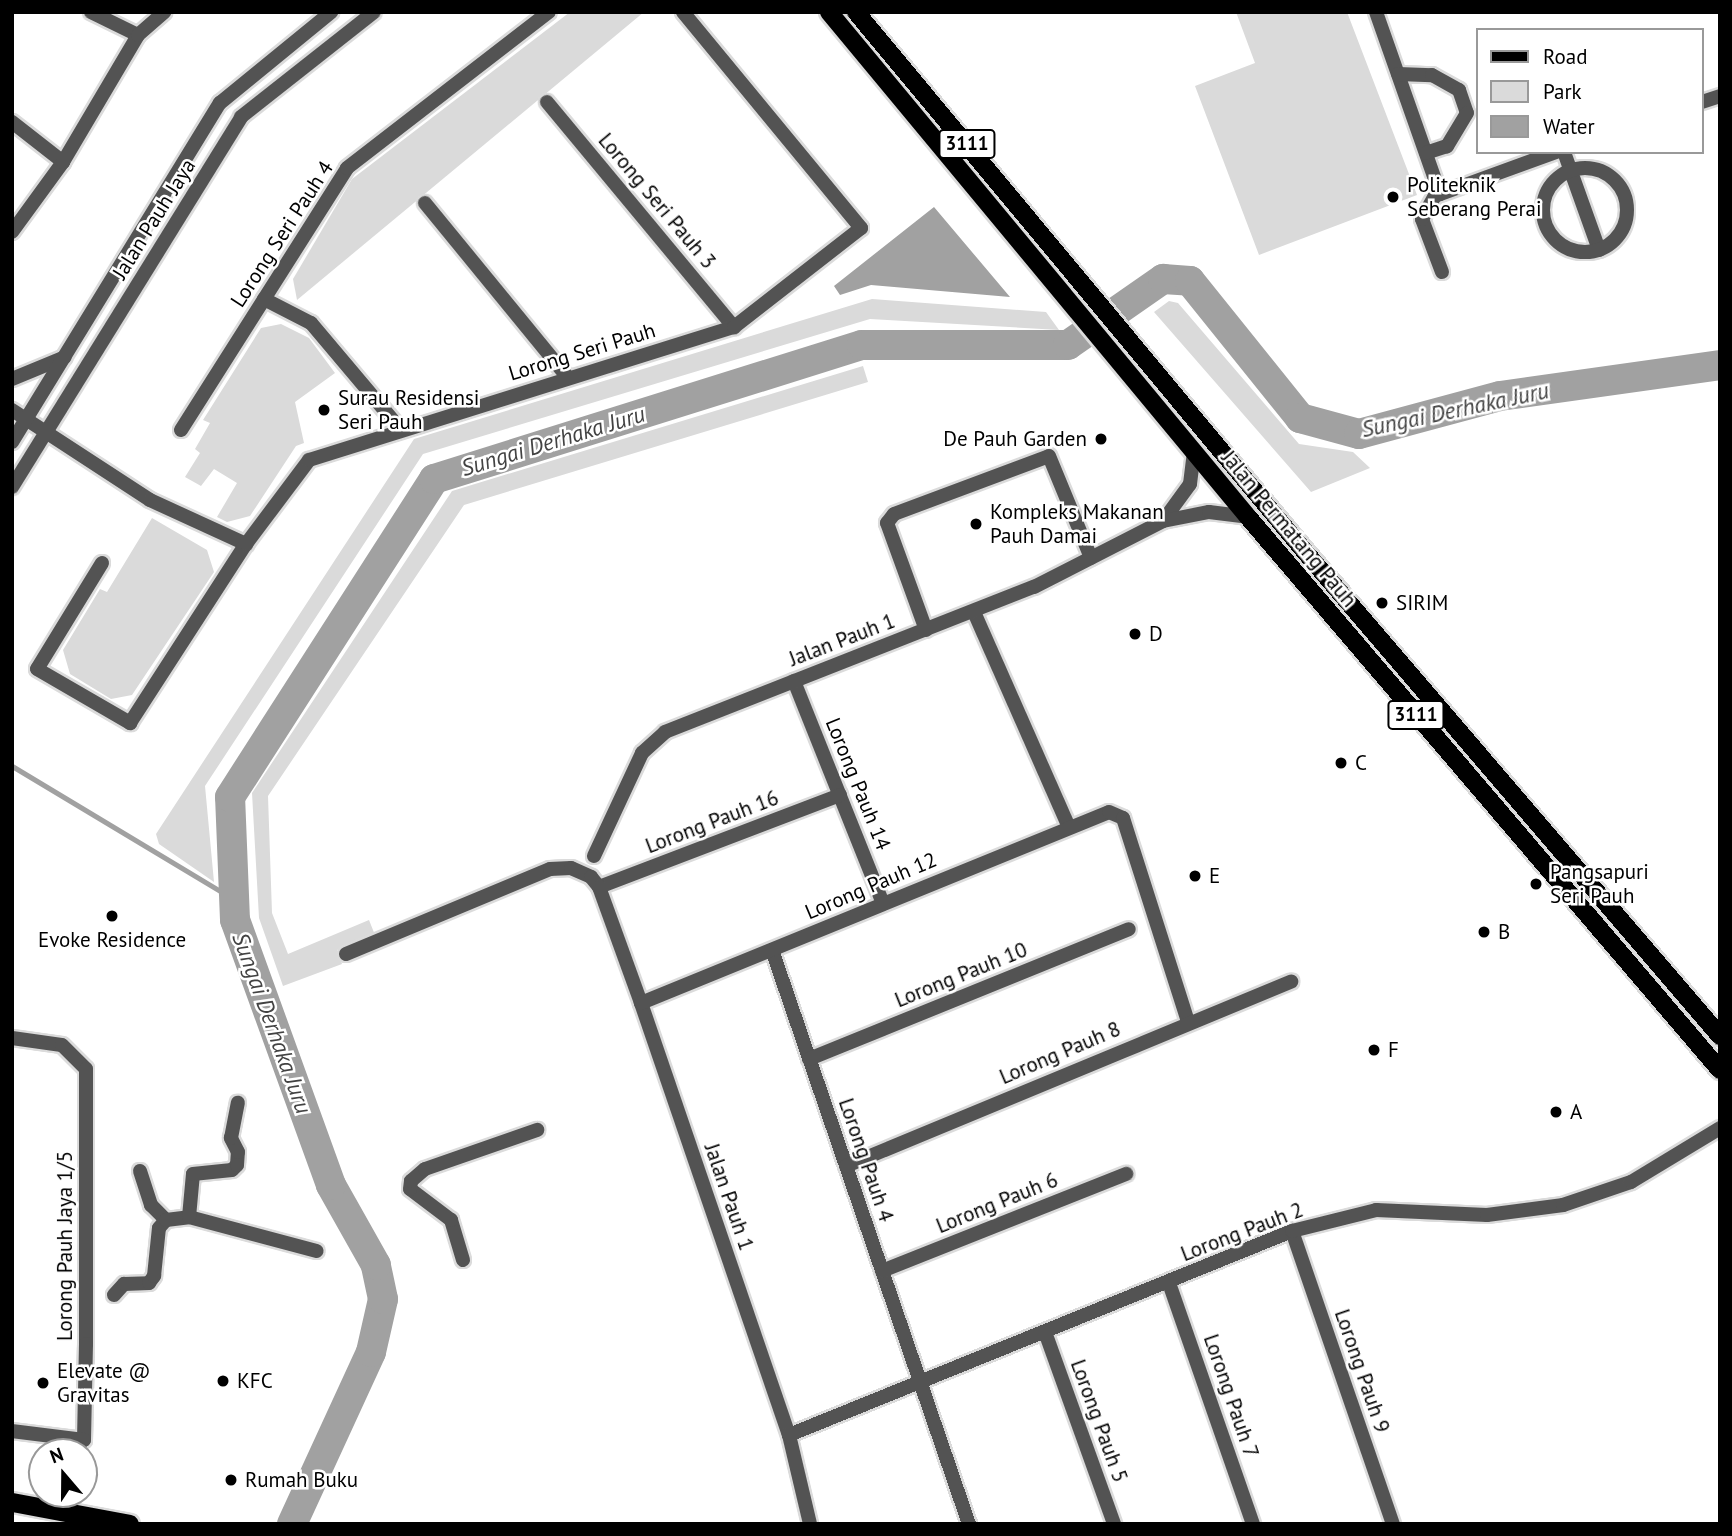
<!DOCTYPE html>
<html>
<head>
<meta charset="utf-8">
<style>
	body { margin:0 }
	#map { position:relative; width:1732px; height:1536px; overflow:hidden; background:#fff; font-family:"PT Sans",sans-serif }
	div>[style] { position:absolute }
	[style*='--x'] { left:calc(var(--x)*1px); top:calc(var(--y)*1px); width:calc(var(--w)*1px); rotate:calc(var(--a)*1deg) }
	.green>* { inset:0; background:#dadada }
	.water>* { inset:0; background:#a1a1a1 }
	.stream>* { height:5px; margin:-2.5px; padding:0 2.5px; transform-origin:2.5px; border-radius:2.5px; background:#a1a1a1 }
	.river>* { height:30px; margin:-15px; padding:0 15px; transform-origin:15px; border-radius:15px; background:#a1a1a1 }
	.roads { filter:drop-shadow(2px 0 #dbdbdb) drop-shadow(-2px 0 #dbdbdb) drop-shadow(0 2px #dbdbdb) drop-shadow(0 -2px #dbdbdb) }
	.minor>* { height:14px; margin:-7px; padding:0 7px; transform-origin:7px; border-radius:7px; background:#535353 }
	.minor>.ring { margin:-7px; padding:0; box-sizing:content-box; background:none; border:14px solid #535353; border-radius:50% }
	.tertiary>* { height:14px; margin:-7px; padding:0 7px; transform-origin:7px; border-radius:7px; background:#535353 }
	.primary>* { height:18px; margin:-9px; padding:0 9px; transform-origin:9px; border-radius:9px; background:#000 }
	.trunk>* { height:19px; margin:-9.5px; padding:0 9.5px; transform-origin:9.5px; border-radius:9.5px; background:#000 }
	.dots>* { width:19px; height:19px; translate:-50% -50%; box-sizing:border-box; border:4px solid #fff; border-radius:50% }
	span { translate:-50% -50%; white-space:nowrap; text-align:center; line-height:1.15; -webkit-text-stroke:5px #fff; paint-order:stroke }
	.shield-label span { padding:2px 5px; background:#fff; border:2px solid; border-radius:5px; -webkit-text-stroke-width:0 }
	.shield-label { font-size:19px; color:#000; font-weight:700 }
	.poi-label { font-size:21px; color:#000 }
	.left { translate:0 -50%; text-align:left }
	.right { translate:-100% -50%; text-align:right }
	.street-label { font-size:21px; color:#000 }
	.water-label { font-size:23px; color:#424242; font-style:italic }
	.frame { position:absolute; inset:0; border:14px solid #000; pointer-events:none }
	.legend { position:absolute; left:1476px; top:28px; width:228px; height:126px; box-sizing:border-box; background:#fff; border:2px solid #999; margin:0; padding:9px 12px; list-style:none; font-size:21px; color:#000 }
	.legend li { display:flex; align-items:center; gap:14px; height:35px }
	.legend b { width:35px; border:2px solid #999 }
	.north { position:absolute; left:28px; top:1438px; width:70px; height:70px; box-sizing:border-box; background:#fff; border:2px solid #999; border-radius:50%; rotate:340deg; font-size:19px; font-weight:700; line-height:28px; text-align:center; color:#000 }
	.north::after { content:''; display:block; margin:auto; width:24px; height:32px; background:#000; clip-path:polygon(50% 0,100% 100%,50% 72%,0 100%) }
</style>
</head>
<body>
<div id="map">
	<div class="green">
		<i style="clip-path:polygon(570px 12px,644px 12px,297px 300px,293px 279px,352px 179px)"></i>
		<i style="clip-path:polygon(1236px 12px,1347px 12px,1417px 195px,1259px 255px,1195px 86px,1255px 63px)"></i>
		<i style="clip-path:polygon(872px 299px,1046px 312px,1059px 330px,870px 319px,423px 454px,205px 786px,214px 882px,159px 844px,156px 834px,414px 439px)"></i>
		<i style="clip-path:polygon(1169px 301px,1178px 303px,1299px 444px,1353px 452px,1370px 468px,1311px 492px,1154px 312px)"></i>
		<i style="clip-path:polygon(281px 324px,309px 338px,335px 373px,295px 402px,304px 443px,296px 446px,250px 516px,227px 522px,217px 517px,237px 483px,214px 469px,201px 486px,185px 477px,200px 453px,195px 449px,210px 423px,203px 420px,261px 328px)"></i>
		<i style="clip-path:polygon(863px 366px,868px 382px,464px 505px,268px 796px,272px 913px,288px 954px,369px 920px,375px 935px,337px 950px,342px 964px,283px 986px,259px 918px,252px 793px,452px 491px)"></i>
		<i style="clip-path:polygon(152px 518px,207px 550px,214px 572px,132px 695px,111px 699px,70px 674px,63px 650px,100px 589px,107px 592px)"></i>
	</div>
	<div class="water">
		<i style="clip-path:polygon(934px 207px,1010px 297px,871px 285px,840px 295px,834px 286px)"></i>
	</div>
	<div class="stream">
		<i style="--x:12;--y:766;--w:260;--a:31"></i>
	</div>
	<div class="river">
		<i style="--x:292;--y:1524;--w:189;--a:-65.3"></i>
		<i style="--x:371;--y:1352;--w:54;--a:-77.2"></i>
		<i style="--x:383;--y:1299;--w:35;--a:-102"></i>
		<i style="--x:376;--y:1265;--w:92;--a:-119.4"></i>
		<i style="--x:331;--y:1185;--w:282;--a:-109.9"></i>
		<i style="--x:235;--y:920;--w:123;--a:-92.3"></i>
		<i style="--x:230;--y:797;--w:378;--a:-57.3"></i>
		<i style="--x:434;--y:479;--w:448;--a:-17.4"></i>
		<i style="--x:862;--y:345;--w:206;--a:0"></i>
		<i style="--x:1068;--y:345;--w:116;--a:-34.8"></i>
		<i style="--x:1163;--y:279;--w:27;--a:4"></i>
		<i style="--x:1190;--y:281;--w:176;--a:51.2"></i>
		<i style="--x:1300;--y:418;--w:61;--a:15.2"></i>
		<i style="--x:1359;--y:434;--w:146;--a:-15.1"></i>
		<i style="--x:1500;--y:396;--w:222;--a:-8"></i>
	</div>
	<div class="roads">
		<div class="minor">
			<i style="--x:91;--y:12;--w:52;--a:26.1"></i>
			<i style="--x:1376;--y:12;--w:193;--a:70.6"></i>
			<i style="--x:1398;--y:74;--w:34;--a:2"></i>
			<i style="--x:1432;--y:75;--w:31;--a:29"></i>
			<i style="--x:1459;--y:90;--w:24;--a:71"></i>
			<i style="--x:1467;--y:113;--w:39;--a:121"></i>
			<i style="--x:1447;--y:146;--w:22;--a:162"></i>
			<i style="--x:547;--y:102;--w:293;--a:50.3"></i>
			<i style="--x:1702;--y:102;--w:19;--a:-18"></i>
			<i style="--x:12;--y:122;--w:65;--a:38.1"></i>
			<i style="--x:1564;--y:152;--w:104;--a:70.3"></i>
			<i class="ring" style="left:1543px;top:168px;width:70px;height:70px"></i>
			<i style="--x:425;--y:203;--w:226;--a:50.7"></i>
			<i style="--x:12;--y:232;--w:87;--a:-53.9"></i>
			<i style="--x:63;--y:162;--w:147;--a:-59.4"></i>
			<i style="--x:138;--y:35;--w:35;--a:-41"></i>
			<i style="--x:1442;--y:272;--w:57;--a:-110.7"></i>
			<i style="--x:1422;--y:219;--w:26;--a:-61"></i>
			<i style="--x:1435;--y:196;--w:129;--a:-20"></i>
			<i style="--x:264;--y:299;--w:53;--a:27.1"></i>
			<i style="--x:311;--y:323;--w:140;--a:49.9"></i>
			<i style="--x:12;--y:410;--w:165;--a:33.1"></i>
			<i style="--x:150;--y:500;--w:106;--a:24.6"></i>
			<i style="--x:181;--y:430;--w:310;--a:-57.6"></i>
			<i style="--x:347;--y:168;--w:255;--a:-37.7"></i>
			<i style="--x:1163;--y:521;--w:46;--a:-53.9"></i>
			<i style="--x:1190;--y:484;--w:31;--a:-83"></i>
			<i style="--x:102;--y:563;--w:124;--a:121.5"></i>
			<i style="--x:37;--y:669;--w:108;--a:30.1"></i>
			<i style="--x:130;--y:723;--w:213;--a:-57.1"></i>
			<i style="--x:246;--y:544;--w:105;--a:-53.1"></i>
			<i style="--x:309;--y:460;--w:445;--a:-17.4"></i>
			<i style="--x:734;--y:327;--w:161;--a:-37.9"></i>
			<i style="--x:861;--y:228;--w:280;--a:-129.5"></i>
			<i style="--x:974;--y:612;--w:235;--a:66.2"></i>
			<i style="--x:926;--y:630;--w:114;--a:-110"></i>
			<i style="--x:887;--y:523;--w:11;--a:-52"></i>
			<i style="--x:894;--y:514;--w:165;--a:-20.5"></i>
			<i style="--x:1049;--y:456;--w:110;--a:67.6"></i>
			<i style="--x:794;--y:681;--w:239;--a:68.2"></i>
			<i style="--x:594;--y:856;--w:114;--a:-65"></i>
			<i style="--x:642;--y:753;--w:31;--a:-42"></i>
			<i style="--x:665;--y:732;--w:396;--a:-21.5"></i>
			<i style="--x:1034;--y:587;--w:145;--a:-27.1"></i>
			<i style="--x:1163;--y:521;--w:47;--a:-11.1"></i>
			<i style="--x:1209;--y:512;--w:39;--a:7"></i>
			<i style="--x:599;--y:887;--w:258;--a:-20.9"></i>
			<i style="--x:772;--y:950;--w:607;--a:71.06"></i>
			<i style="--x:346;--y:954;--w:221;--a:-22.6"></i>
			<i style="--x:550;--y:869;--w:21;--a:-3"></i>
			<i style="--x:571;--y:868;--w:22;--a:24"></i>
			<i style="--x:591;--y:877;--w:13;--a:51"></i>
			<i style="--x:599;--y:887;--w:123;--a:70.1"></i>
			<i style="--x:641;--y:1003;--w:457;--a:71.1"></i>
			<i style="--x:789;--y:1435;--w:91;--a:76.7"></i>
			<i style="--x:641;--y:1003;--w:505;--a:-22.2"></i>
			<i style="--x:1109;--y:812;--w:15;--a:23"></i>
			<i style="--x:1123;--y:818;--w:214;--a:72.3"></i>
			<i style="--x:12;--y:1038;--w:50;--a:8"></i>
			<i style="--x:62;--y:1045;--w:34;--a:45"></i>
			<i style="--x:86;--y:1069;--w:275;--a:90"></i>
			<i style="--x:86;--y:1344;--w:96;--a:91.2"></i>
			<i style="--x:84;--y:1440;--w:73;--a:-172.9"></i>
			<i style="--x:809;--y:1059;--w:345;--a:-22.1"></i>
			<i style="--x:846;--y:1166;--w:482;--a:-22.5"></i>
			<i style="--x:140;--y:1171;--w:36;--a:72"></i>
			<i style="--x:151;--y:1205;--w:21;--a:45"></i>
			<i style="--x:189;--y:1217;--w:132;--a:14.9"></i>
			<i style="--x:1292;--y:1231;--w:310;--a:71"></i>
			<i style="--x:463;--y:1260;--w:42;--a:-106.7"></i>
			<i style="--x:451;--y:1220;--w:51;--a:-142.9"></i>
			<i style="--x:410;--y:1189;--w:8;--a:-83"></i>
			<i style="--x:411;--y:1181;--w:18;--a:-41"></i>
			<i style="--x:425;--y:1169;--w:119;--a:-19.2"></i>
			<i style="--x:882;--y:1271;--w:263;--a:-21.7"></i>
			<i style="--x:1169;--y:1283;--w:255;--a:70.8"></i>
			<i style="--x:114;--y:1295;--w:15;--a:-48"></i>
			<i style="--x:124;--y:1284;--w:25;--a:-2"></i>
			<i style="--x:149;--y:1283;--w:9;--a:-54"></i>
			<i style="--x:154;--y:1276;--w:48;--a:-84.1"></i>
			<i style="--x:159;--y:1228;--w:11;--a:-49"></i>
			<i style="--x:166;--y:1220;--w:23;--a:-7"></i>
			<i style="--x:189;--y:1217;--w:43;--a:-84.7"></i>
			<i style="--x:193;--y:1174;--w:39;--a:-6"></i>
			<i style="--x:232;--y:1170;--w:7;--a:-45"></i>
			<i style="--x:237;--y:1165;--w:13;--a:-86"></i>
			<i style="--x:238;--y:1152;--w:16;--a:-117"></i>
			<i style="--x:231;--y:1138;--w:36;--a:-79"></i>
			<i style="--x:1045;--y:1332;--w:204;--a:70.2"></i>
			<i style="--x:789;--y:1435;--w:543;--a:-22.08"></i>
			<i style="--x:1292;--y:1231;--w:87;--a:-14"></i>
			<i style="--x:1376;--y:1210;--w:111;--a:2.6"></i>
			<i style="--x:1487;--y:1215;--w:77;--a:-7.5"></i>
			<i style="--x:1563;--y:1205;--w:72;--a:-18.7"></i>
			<i style="--x:1631;--y:1182;--w:104;--a:-31.2"></i>
		</div>
		<div class="tertiary">
			<i style="--x:12;--y:379;--w:57;--a:-22.5"></i>
			<i style="--x:12;--y:442;--w:398;--a:-58.5"></i>
			<i style="--x:220;--y:103;--w:144;--a:-39.3"></i>
			<i style="--x:12;--y:487;--w:435;--a:-58.2"></i>
			<i style="--x:241;--y:117;--w:169;--a:-38.3"></i>
		</div>
		<div class="primary">
			<i style="--x:829;--y:12;--w:656;--a:50.32"></i>
			<i style="--x:1248;--y:517;--w:727;--a:49.52"></i>
			<i style="--x:856;--y:12;--w:705;--a:50.24"></i>
			<i style="--x:1307;--y:554;--w:635;--a:49.41"></i>
		</div>
		<div class="trunk">
			<i style="--x:12;--y:1502;--w:119;--a:10.6"></i>
		</div>
	</div>
	<div class="dots">
		<i style="left:1393px;top:197px;background:#000"></i>
		<i style="left:324px;top:410px;background:#000"></i>
		<i style="left:1101px;top:439px;background:#000"></i>
		<i style="left:976px;top:524px;background:#000"></i>
		<i style="left:1382px;top:603px;background:#000"></i>
		<i style="left:1135px;top:634px;background:#000"></i>
		<i style="left:1341px;top:763px;background:#000"></i>
		<i style="left:1195px;top:876px;background:#000"></i>
		<i style="left:1536px;top:884px;background:#000"></i>
		<i style="left:112px;top:916px;background:#000"></i>
		<i style="left:1484px;top:932px;background:#000"></i>
		<i style="left:1374px;top:1050px;background:#000"></i>
		<i style="left:1556px;top:1112px;background:#000"></i>
		<i style="left:223px;top:1381px;background:#000"></i>
		<i style="left:43px;top:1383px;background:#000"></i>
		<i style="left:231px;top:1480px;background:#000"></i>
	</div>
	<div class="shield-label">
		<span style="left:967px;top:144px">3111</span>
		<span style="left:1416px;top:715px">3111</span>
	</div>
	<div class="poi-label">
		<span class="left" style="left:1407px;top:197px">Politeknik<br>Seberang Perai</span>
		<span class="left" style="left:338px;top:410px">Surau Residensi<br>Seri Pauh</span>
		<span class="right" style="left:1087px;top:439px">De Pauh Garden</span>
		<span class="left" style="left:990px;top:524px">Kompleks Makanan<br>Pauh Damai</span>
		<span class="left" style="left:1396px;top:603px">SIRIM</span>
		<span class="left" style="left:1149px;top:634px">D</span>
		<span class="left" style="left:1355px;top:763px">C</span>
		<span class="left" style="left:1550px;top:884px">Pangsapuri<br>Seri Pauh</span>
		<span class="left" style="left:1209px;top:876px">E</span>
		<span class="left" style="left:1498px;top:932px">B</span>
		<span style="left:112px;top:940px">Evoke Residence</span>
		<span class="left" style="left:1388px;top:1050px">F</span>
		<span class="left" style="left:1570px;top:1112px">A</span>
		<span class="left" style="left:57px;top:1383px">Elevate @<br>Gravitas</span>
		<span class="left" style="left:237px;top:1381px">KFC</span>
		<span class="left" style="left:245px;top:1480px">Rumah Buku</span>
	</div>
	<div class="street-label">
		<span style="left:657px;top:201px;rotate:50deg">Lorong Seri Pauh 3</span>
		<span style="left:154px;top:219px;rotate:-58deg">Jalan Pauh Jaya</span>
		<span style="left:282px;top:234px;rotate:-57deg">Lorong Seri Pauh 4</span>
		<span style="left:582px;top:352px;rotate:-17deg">Lorong Seri Pauh</span>
		<span style="left:1289px;top:529px;rotate:50deg">Jalan Permatang Pauh</span>
		<span style="left:842px;top:640px;rotate:-21deg">Jalan Pauh 1</span>
		<span style="left:858px;top:784px;rotate:68deg">Lorong Pauh 14</span>
		<span style="left:712px;top:822px;rotate:-21deg">Lorong Pauh 16</span>
		<span style="left:871px;top:886px;rotate:-23deg">Lorong Pauh 12</span>
		<span style="left:961px;top:975px;rotate:-22deg">Lorong Pauh 10</span>
		<span style="left:1060px;top:1053px;rotate:-23deg">Lorong Pauh 8</span>
		<span style="left:866px;top:1160px;rotate:71deg">Lorong Pauh 4</span>
		<span style="left:729px;top:1197px;rotate:71deg">Jalan Pauh 1</span>
		<span style="left:997px;top:1203px;rotate:-22deg">Lorong Pauh 6</span>
		<span style="left:1242px;top:1232px;rotate:-21deg">Lorong Pauh 2</span>
		<span style="left:65px;top:1246px;rotate:-90deg">Lorong Pauh Jaya 1/5</span>
		<span style="left:1362px;top:1371px;rotate:71deg">Lorong Pauh 9</span>
		<span style="left:1231px;top:1396px;rotate:71deg">Lorong Pauh 7</span>
		<span style="left:1099px;top:1421px;rotate:70deg">Lorong Pauh 5</span>
	</div>
	<div class="water-label">
		<span style="left:1455px;top:410px;rotate:-12deg">Sungai Derhaka Juru</span>
		<span style="left:553px;top:441px;rotate:-17deg">Sungai Derhaka Juru</span>
		<span style="left:272px;top:1023px;rotate:70deg">Sungai Derhaka Juru</span>
	</div>
	<div class="frame"></div>
	<ul class="legend">
	<li><b style="height:9px;background:#000"></b>Road</li>
	<li><b style="height:19px;background:#dadada"></b>Park</li>
	<li><b style="height:19px;background:#a1a1a1"></b>Water</li>
	</ul>
	<div class="north">N</div>
</div>
</body>
</html>
